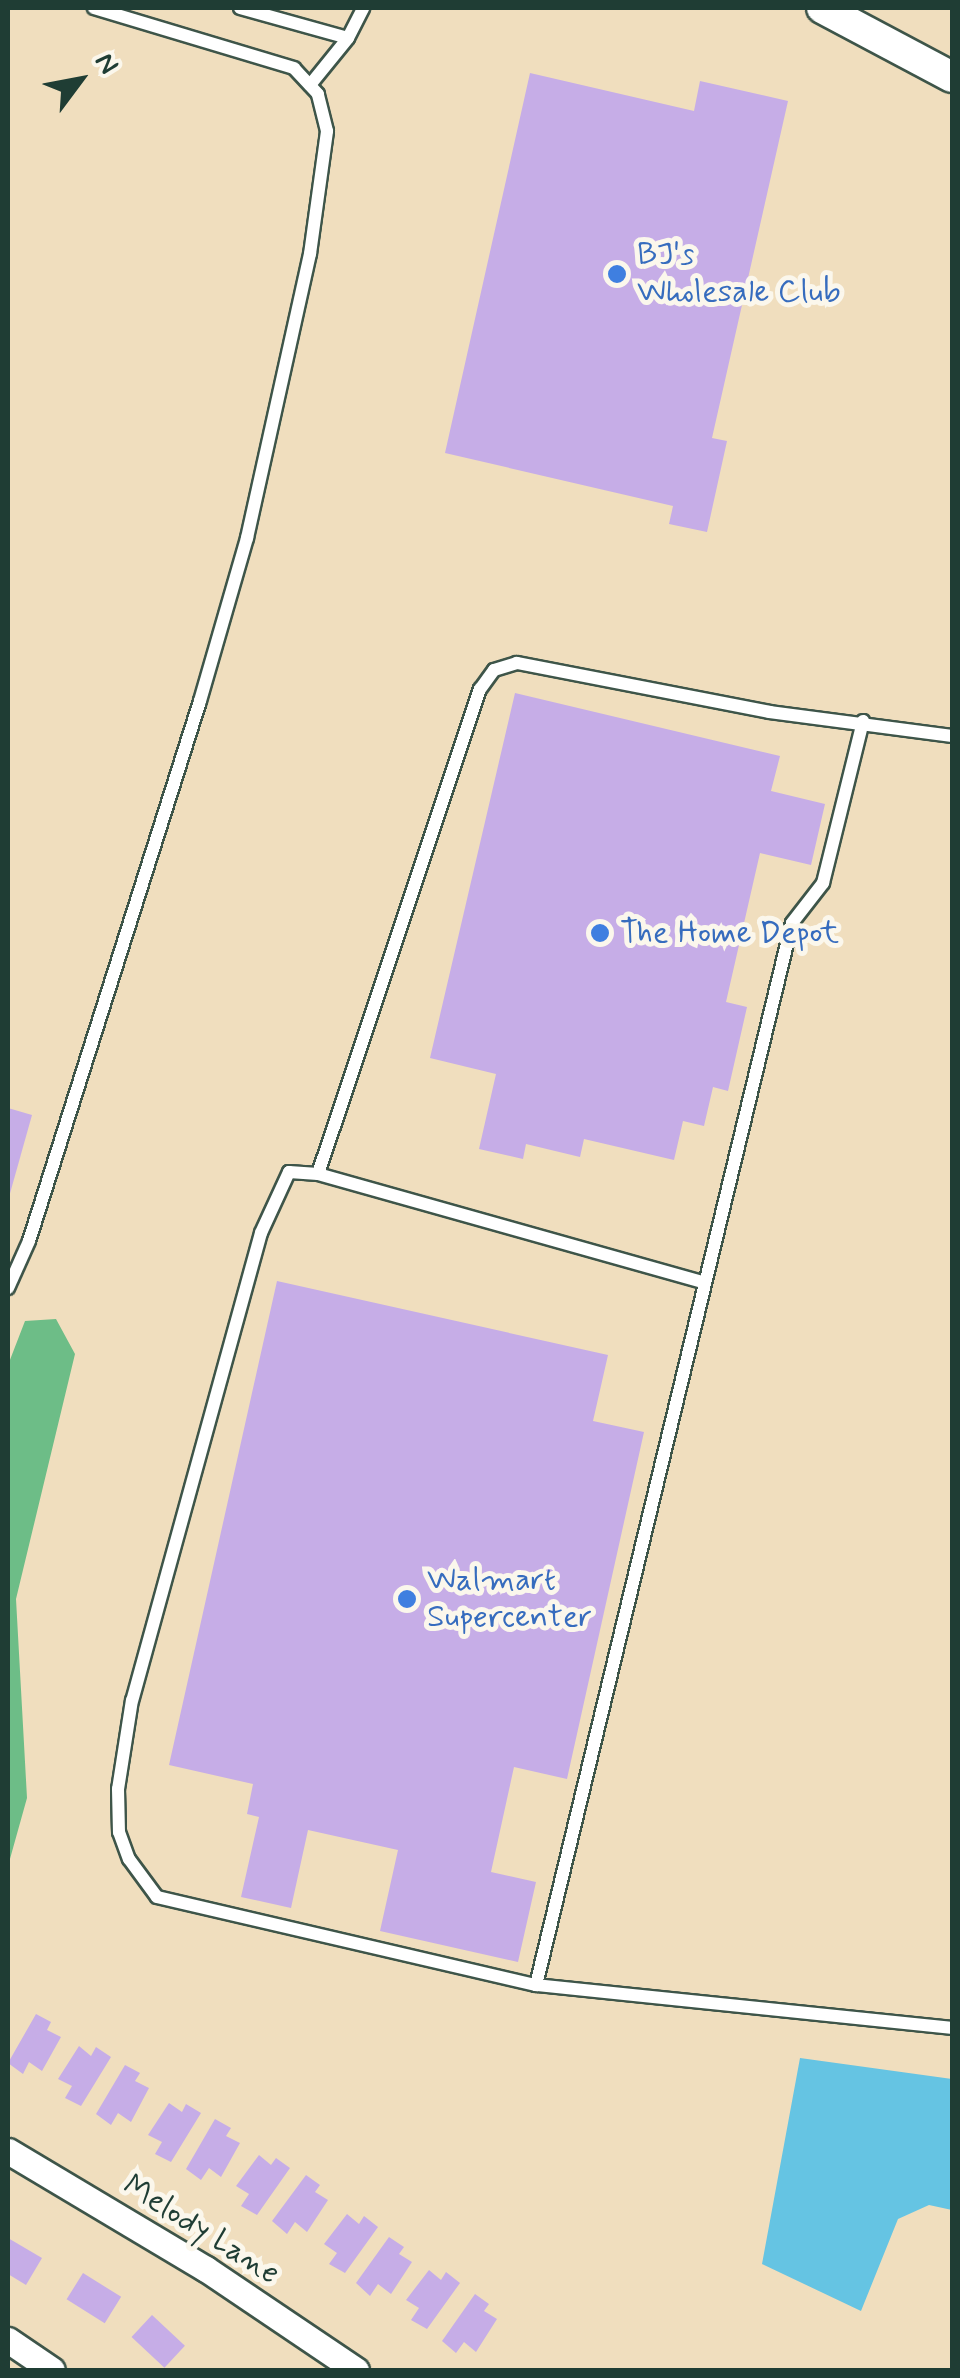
<!DOCTYPE html>
<html>
<head>
<meta charset="utf-8">
<style>
	body { margin:0 }
	#map { position:relative; width:960px; height:2378px; overflow:hidden; background:#f0debe; font-family:Mynerve,sans-serif }
	div>[style] { position:absolute }
	[style*='--x'] { left:calc(var(--x)*1px); top:calc(var(--y)*1px); width:calc(var(--w)*1px); rotate:calc(var(--a)*1deg) }
	.forest>* { inset:0; background:#6dbd87 }
	.water>* { inset:0; background:#65c4e3 }
	.building>* { inset:0; background:#c6ade7; transform-origin:0 0 }
	.roads { filter:drop-shadow(2px 0 #3e5549) drop-shadow(-2px 0 #3e5549) drop-shadow(0 2px #3e5549) drop-shadow(0 -2px #3e5549) }
	.service>* { height:12px; margin:-6px; padding:0 6px; transform-origin:6px; border-radius:6px; background:#fff }
	.minor>* { height:25px; margin:-12.5px; padding:0 12.5px; transform-origin:12.5px; border-radius:12.5px; background:#fff }
	.tertiary>* { height:30px; margin:-15px; padding:0 15px; transform-origin:15px; border-radius:15px; background:#fff }
	.dots>* { width:28px; height:28px; translate:-50% -50%; box-sizing:border-box; border:5px solid #fbf7ec; border-radius:50% }
	span { translate:-50% -50%; white-space:nowrap; text-align:center; line-height:1.15; -webkit-text-stroke:10px #fbf7ec; paint-order:stroke }
	.shop-label { font-size:32px; color:#366cbe }
	.left { translate:0 -50%; text-align:left }
	.street-label { font-size:32px; color:#1f3d34 }
	.frame { position:absolute; inset:0; border:10px solid #1f3d34; pointer-events:none }
	.north { position:absolute; left:30px; top:30px; width:100px; height:100px; -webkit-text-stroke:8px #fbf7ec; paint-order:stroke; rotate:58deg; font-size:28px; font-weight:700; line-height:40px; text-align:center; color:#1f3d34 }
	.north::after { content:''; display:block; margin:auto; width:35px; height:45px; background:#1f3d34; clip-path:polygon(50% 0,100% 100%,50% 72%,0 100%) }
</style>
</head>
<body>
<div id="map">
	<div class="forest">
		<i style="clip-path:polygon(56px 1319px,75px 1354px,16px 1599px,27px 1798px,8px 1866px,8px 1365px,25px 1321px)"></i>
	</div>
	<div class="water">
		<i style="clip-path:polygon(800px 2058px,952px 2079px,952px 2210px,929px 2205px,898px 2219px,861px 2311px,762px 2264px)"></i>
	</div>
	<div class="building">
		<i style="clip-path:polygon(530px 73px,694px 111px,700px 81px,788px 101px,712px 438px,727px 441px,707px 532px,669px 524px,673px 506px,445px 453px)"></i>
		<i style="clip-path:polygon(515px 693px,780px 756px,771px 791px,825px 804px,811px 865px,760px 853px,726px 1002px,747px 1007px,728px 1091px,713px 1087px,704px 1126px,683px 1121px,674px 1160px,584px 1139px,580px 1157px,526px 1144px,523px 1159px,479px 1149px,496px 1074px,430px 1058px)"></i>
		<i style="clip-path:polygon(8px 1108px,32px 1115px,9px 1197px,8px 1197px)"></i>
		<i style="clip-path:polygon(277px 1281px,608px 1355px,593px 1421px,644px 1432px,567px 1779px,514px 1767px,491px 1872px,536px 1882px,518px 1962px,380px 1931px,398px 1850px,308px 1830px,291px 1908px,241px 1897px,259px 1817px,247px 1814px,253px 1784px,169px 1765px)"></i>
		<i style="clip-path:polygon(36px 2014px,51px 2022px,47px 2030px,61px 2037px,42px 2071px,29px 2062px,23px 2074px,8px 2063px)"></i>
		<i style="clip-path:polygon(79px 2046px,91px 2056px,96px 2047px,111px 2057px,81px 2106px,65px 2098px,72px 2086px,58px 2079px)"></i>
		<i style="clip-path:polygon(125px 2065px,140px 2073px,135px 2081px,149px 2088px,131px 2122px,118px 2113px,111px 2125px,96px 2114px)"></i>
		<i style="clip-path:polygon(169px 2103px,182px 2112px,186px 2104px,201px 2113px,171px 2162px,155px 2154px,162px 2142px,148px 2135px)"></i>
		<i style="clip-path:polygon(215px 2119px,231px 2128px,226px 2136px,240px 2143px,221px 2177px,209px 2168px,201px 2180px,186px 2169px)"></i>
		<i style="clip-path:polygon(259px 2155px,271px 2165px,276px 2158px,290px 2168px,257px 2215px,241px 2206px,249px 2194px,236px 2186px)"></i>
		<i style="clip-path:polygon(306px 2175px,320px 2185px,315px 2192px,328px 2200px,307px 2232px,295px 2222px,287px 2234px,272px 2221px)"></i>
		<i style="clip-path:polygon(347px 2214px,359px 2224px,364px 2216px,378px 2227px,345px 2273px,329px 2264px,337px 2253px,324px 2244px)"></i>
		<i style="clip-path:polygon(389px 2237px,404px 2247px,399px 2254px,412px 2262px,391px 2294px,378px 2284px,370px 2296px,356px 2283px)"></i>
		<i style="clip-path:polygon(8px 2238px,42px 2258px,26px 2285px,8px 2274px)"></i>
		<i style="clip-path:polygon(429px 2270px,441px 2280px,446px 2272px,460px 2283px,427px 2329px,411px 2320px,419px 2308px,406px 2300px)"></i>
		<i style="left:83px;top:2273px;width:45px;height:31px;rotate:32deg"></i>
		<i style="clip-path:polygon(475px 2294px,489px 2304px,484px 2311px,497px 2319px,476px 2352px,464px 2342px,456px 2353px,442px 2341px)"></i>
		<i style="left:152px;top:2315px;width:45px;height:30px;rotate:43deg"></i>
	</div>
	<div class="roads">
		<div class="service">
			<i style="--x:240;--y:8;--w:112;--a:15.5"></i>
			<i style="--x:310;--y:85;--w:60;--a:-51"></i>
			<i style="--x:348;--y:38;--w:34;--a:-63"></i>
			<i style="--x:952;--y:736;--w:184;--a:-172.5"></i>
			<i style="--x:770;--y:712;--w:258;--a:-169"></i>
			<i style="--x:517;--y:663;--w:24;--a:163"></i>
			<i style="--x:494;--y:670;--w:24;--a:126"></i>
			<i style="--x:480;--y:689;--w:511;--a:108.47"></i>
			<i style="--x:318;--y:1174;--w:29;--a:-176"></i>
			<i style="--x:289;--y:1172;--w:67;--a:114.7"></i>
			<i style="--x:261;--y:1233;--w:484;--a:105.4"></i>
			<i style="--x:132;--y:1700;--w:90;--a:98.9"></i>
			<i style="--x:118;--y:1789;--w:43;--a:88.7"></i>
			<i style="--x:119;--y:1832;--w:29;--a:70"></i>
			<i style="--x:129;--y:1859;--w:47;--a:53.6"></i>
			<i style="--x:157;--y:1897;--w:389;--a:13.1"></i>
			<i style="--x:536;--y:1985;--w:418;--a:5.9"></i>
			<i style="--x:318;--y:1174;--w:402;--a:15.7"></i>
			<i style="--x:8;--y:1288;--w:51;--a:-65.9"></i>
			<i style="--x:29;--y:1241;--w:566;--a:-72.43"></i>
			<i style="--x:200;--y:701;--w:170;--a:-73.9"></i>
			<i style="--x:247;--y:538;--w:291;--a:-77.5"></i>
			<i style="--x:310;--y:254;--w:124;--a:-82.1"></i>
			<i style="--x:327;--y:131;--w:38;--a:-104"></i>
			<i style="--x:318;--y:94;--w:35;--a:-133"></i>
			<i style="--x:294;--y:68;--w:209;--a:-163.3"></i>
			<i style="--x:536;--y:1985;--w:1092;--a:-76.45"></i>
			<i style="--x:792;--y:923;--w:51;--a:-52.2"></i>
			<i style="--x:823;--y:883;--w:167;--a:-76.1"></i>
		</div>
		<div class="minor">
			<i style="--x:8;--y:2151;--w:230;--a:30.8"></i>
			<i style="--x:206;--y:2269;--w:181;--a:34"></i>
			<i style="--x:8;--y:2340;--w:53;--a:34.3"></i>
		</div>
		<div class="tertiary">
			<i style="--x:822;--y:8;--w:147;--a:28"></i>
		</div>
	</div>
	<div class="dots">
		<i style="left:617px;top:274px;background:#3f7fe0"></i>
		<i style="left:600px;top:933px;background:#3f7fe0"></i>
		<i style="left:407px;top:1599px;background:#3f7fe0"></i>
	</div>
	<div class="shop-label">
		<span class="left" style="left:637px;top:274px">BJ's<br>Wholesale Club</span>
		<span class="left" style="left:620px;top:933px">The Home Depot</span>
		<span class="left" style="left:427px;top:1599px">Walmart<br>Supercenter</span>
	</div>
	<div class="street-label">
		<span style="left:201px;top:2230px;rotate:32deg">Melody Lane</span>
	</div>
	<div class="frame"></div>
	<div class="north">N</div>
</div>
</body>
</html>
